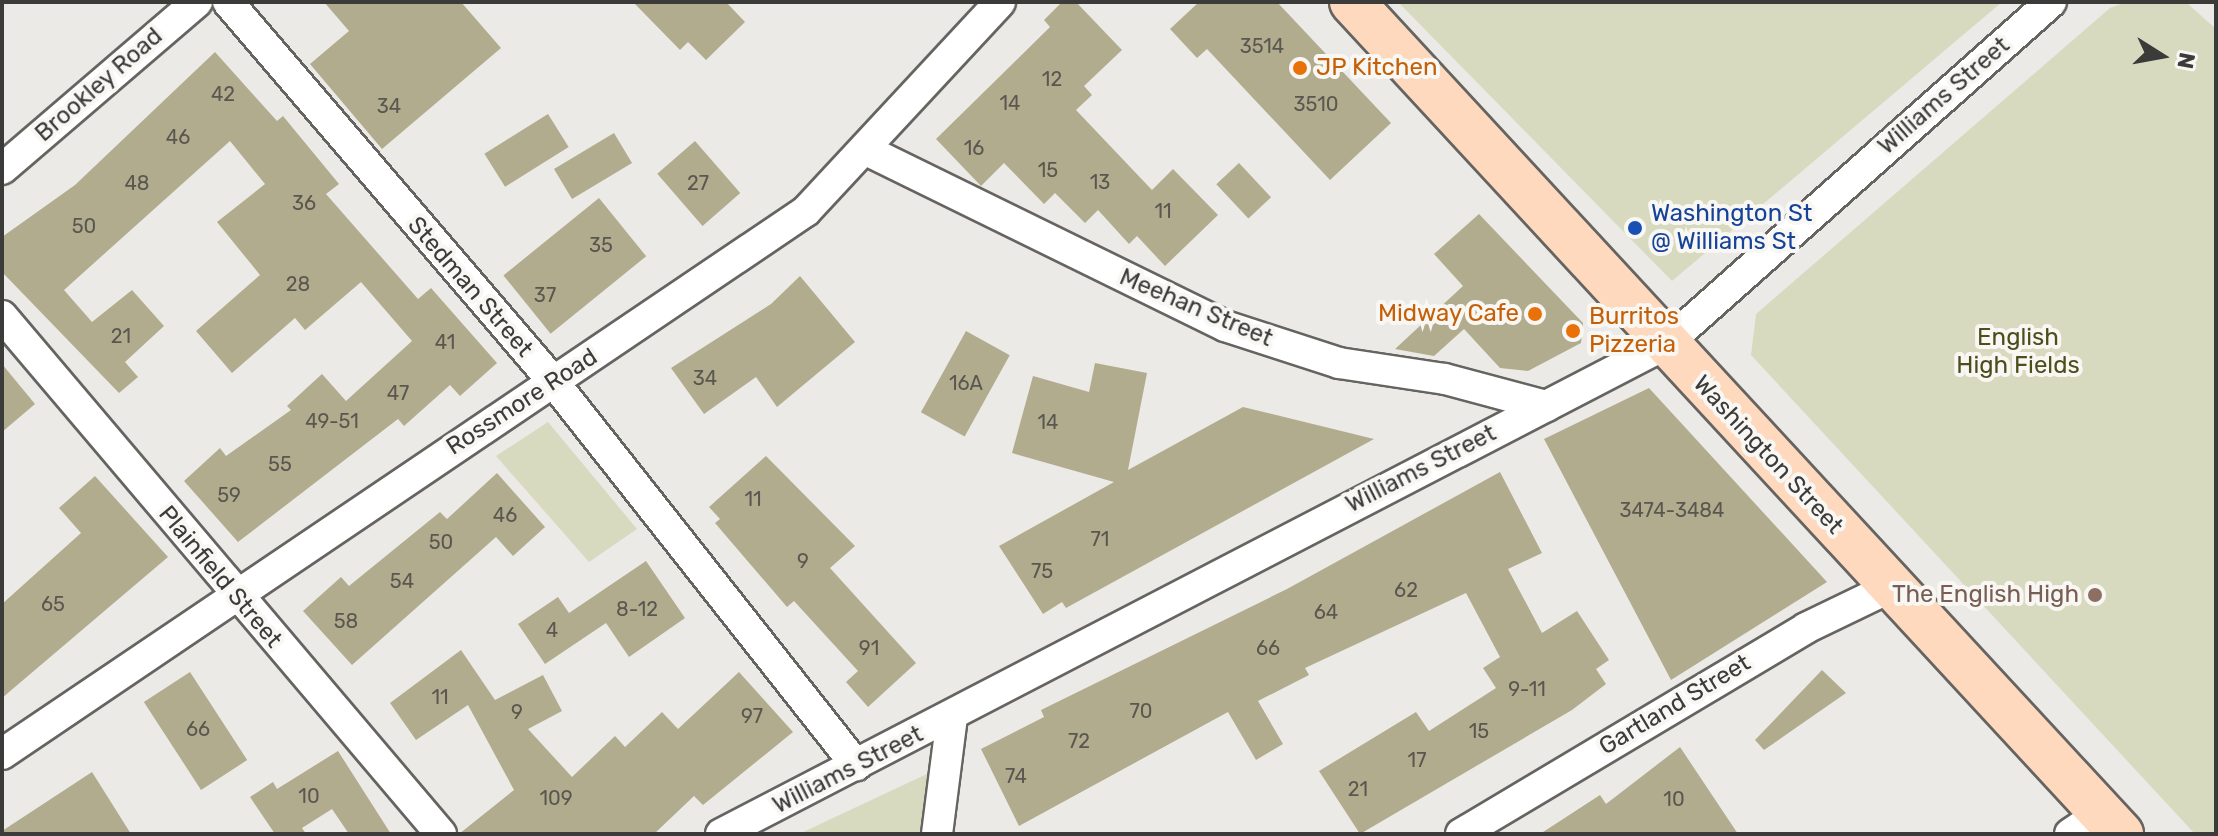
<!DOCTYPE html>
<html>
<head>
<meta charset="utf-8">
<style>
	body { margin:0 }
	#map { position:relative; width:2218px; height:836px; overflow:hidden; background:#ebeae6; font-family:Rubik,sans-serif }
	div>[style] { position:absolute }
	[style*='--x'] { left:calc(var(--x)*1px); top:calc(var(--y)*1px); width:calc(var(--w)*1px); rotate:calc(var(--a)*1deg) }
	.green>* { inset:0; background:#d7dabf }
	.building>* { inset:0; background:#b2ac8e; transform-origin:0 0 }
	.roads { filter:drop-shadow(2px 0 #656461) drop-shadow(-2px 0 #656461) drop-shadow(0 2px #656461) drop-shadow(0 -2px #656461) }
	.street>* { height:30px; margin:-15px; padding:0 15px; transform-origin:15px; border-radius:15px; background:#fff }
	.primary>* { height:44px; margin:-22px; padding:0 22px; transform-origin:22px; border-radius:22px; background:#fed9be }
	.dots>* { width:22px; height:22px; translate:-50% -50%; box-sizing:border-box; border:4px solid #f8f7f3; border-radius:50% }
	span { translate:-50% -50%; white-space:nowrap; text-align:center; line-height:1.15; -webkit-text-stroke:8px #f8f7f3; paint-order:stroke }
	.number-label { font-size:20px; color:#59574f }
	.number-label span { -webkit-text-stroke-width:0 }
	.food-label { font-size:24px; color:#c56008 }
	.left { translate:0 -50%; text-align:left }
	.right { translate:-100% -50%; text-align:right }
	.street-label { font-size:24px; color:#3b3b3a }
	.transit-label { font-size:24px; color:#164399 }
	.park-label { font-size:24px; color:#4c4f1c }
	.education-label { font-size:24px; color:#785e54 }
	.frame { position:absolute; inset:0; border:4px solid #3b3b3a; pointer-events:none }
	.north { position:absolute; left:2122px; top:16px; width:80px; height:80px; -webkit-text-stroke:6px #f8f7f3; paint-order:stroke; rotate:101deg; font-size:22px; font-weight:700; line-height:32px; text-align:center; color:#3b3b3a }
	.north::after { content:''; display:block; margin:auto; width:28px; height:36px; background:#3b3b3a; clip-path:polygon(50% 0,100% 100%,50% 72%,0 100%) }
</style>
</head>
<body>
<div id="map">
	<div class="green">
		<i style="clip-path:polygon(1398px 2px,2002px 2px,1672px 281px)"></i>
		<i style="clip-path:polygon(2126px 2px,2188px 4px,2216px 29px,2216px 834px,2195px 834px,1751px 355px,1756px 314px,2110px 8px)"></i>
		<i style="clip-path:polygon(548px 422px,637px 529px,589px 562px,496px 456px)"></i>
		<i style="clip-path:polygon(929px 773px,925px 834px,799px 834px)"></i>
	</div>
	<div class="building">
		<i style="clip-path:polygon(324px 2px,461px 2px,501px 48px,382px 149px,310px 64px,349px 31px)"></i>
		<i style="clip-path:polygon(633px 2px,726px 2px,745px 22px,706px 60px,688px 42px,680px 50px)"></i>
		<i style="clip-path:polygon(1062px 2px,1076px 2px,1122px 50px,1084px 86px,1092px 95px,1076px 110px,1152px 190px,1173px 169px,1218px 215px,1165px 266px,1137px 236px,1129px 244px,1098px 210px,1085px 223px,1055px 193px,1044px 204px,1004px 163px,981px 186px,936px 139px,1050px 27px,1044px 20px)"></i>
		<i style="clip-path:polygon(1199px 2px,1277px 2px,1391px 123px,1330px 180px,1207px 49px,1197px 58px,1170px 29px)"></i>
		<i style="clip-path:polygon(215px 52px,277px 121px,283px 116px,339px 184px,326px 194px,418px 299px,431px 288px,497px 363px,460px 396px,450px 385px,404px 426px,398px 419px,238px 542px,184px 481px,220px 448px,226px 456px,291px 410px,287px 406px,322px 374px,346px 401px,412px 341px,361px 282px,305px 330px,295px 318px,232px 373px,196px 331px,260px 275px,217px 222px,265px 184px,230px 141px,64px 290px,92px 322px,132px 290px,164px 326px,125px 362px,138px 377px,119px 393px,2px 272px,2px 237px,75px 185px)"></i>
		<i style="left:548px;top:114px;width:39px;height:75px;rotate:58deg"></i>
		<i style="left:614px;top:133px;width:35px;height:70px;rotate:59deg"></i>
		<i style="left:695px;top:141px;width:69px;height:50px;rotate:49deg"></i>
		<i style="left:1239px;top:163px;width:47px;height:31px;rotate:47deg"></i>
		<i style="left:599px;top:198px;width:75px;height:123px;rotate:51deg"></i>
		<i style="clip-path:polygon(1479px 214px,1583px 323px,1581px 343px,1528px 371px,1500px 368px,1464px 329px,1434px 356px,1395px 349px,1463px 286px,1434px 254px)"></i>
		<i style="clip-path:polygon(800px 276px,855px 342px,777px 407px,756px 377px,704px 414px,671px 368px,771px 304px)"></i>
		<i style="left:966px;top:331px;width:50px;height:93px;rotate:29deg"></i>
		<i style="clip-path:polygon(1095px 363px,1147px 373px,1128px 470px,1243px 407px,1374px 439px,1066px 608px,1062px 602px,1043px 614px,999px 546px,1114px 482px,1012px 453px,1033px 376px,1089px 392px)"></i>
		<i style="clip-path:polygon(2px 364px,35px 404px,2px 432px)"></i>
		<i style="clip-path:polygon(1649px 388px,1827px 582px,1671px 680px,1544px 439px)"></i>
		<i style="clip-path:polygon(766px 456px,855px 546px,830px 568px,916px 663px,868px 707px,846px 682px,858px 671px,794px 601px,787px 607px,715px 523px,720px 519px,709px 507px)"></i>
		<i style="clip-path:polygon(1500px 472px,1542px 553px,1508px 569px,1542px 633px,1577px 611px,1609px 660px,1596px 669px,1606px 684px,1572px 710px,1360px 834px,1319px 771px,1416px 712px,1429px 731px,1496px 688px,1483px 668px,1500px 657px,1466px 593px,1305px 668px,1309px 675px,1258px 701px,1283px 744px,1256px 760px,1228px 712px,1019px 826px,981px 749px,1044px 717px,1041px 710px,1287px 589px)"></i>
		<i style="clip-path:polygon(497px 473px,545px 527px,513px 556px,496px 537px,352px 665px,303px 611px,341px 577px,349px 586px,440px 512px,447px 519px)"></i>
		<i style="clip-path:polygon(95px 476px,168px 557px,2px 698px,2px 604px,81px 533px,59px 508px)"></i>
		<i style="clip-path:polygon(646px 561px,685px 618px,629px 657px,606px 623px,545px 664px,518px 624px,558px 597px,569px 613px)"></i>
		<i style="clip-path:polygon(461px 650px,495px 700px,543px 675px,562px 711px,528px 729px,572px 777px,615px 736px,625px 747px,662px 712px,678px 729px,739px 672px,793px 732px,703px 805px,694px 796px,654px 834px,459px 834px,514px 790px,468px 705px,416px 740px,390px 703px)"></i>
		<i style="clip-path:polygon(1822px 670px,1846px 693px,1764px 750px,1755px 740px)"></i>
		<i style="left:190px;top:672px;width:105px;height:55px;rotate:57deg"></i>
		<i style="clip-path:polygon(1680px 747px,1738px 834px,1540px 834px,1600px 795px,1606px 804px)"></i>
		<i style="clip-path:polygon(338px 751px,391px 834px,349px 834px,332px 809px,302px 828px,306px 834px,275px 834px,250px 797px,273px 782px,277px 789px)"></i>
		<i style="clip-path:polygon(92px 772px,131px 834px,2px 834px,2px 831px)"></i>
	</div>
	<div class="roads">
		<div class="street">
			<i style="--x:228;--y:2;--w:498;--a:49.4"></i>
			<i style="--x:552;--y:380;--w:491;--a:51.7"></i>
			<i style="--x:868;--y:151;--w:398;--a:26.1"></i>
			<i style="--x:1225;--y:326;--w:120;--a:18"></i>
			<i style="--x:1339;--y:363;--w:107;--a:8.6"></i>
			<i style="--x:1445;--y:379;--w:105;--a:15"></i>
			<i style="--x:2;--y:169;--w:257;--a:-40.6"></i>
			<i style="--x:2;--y:316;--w:679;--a:49.72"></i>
			<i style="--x:2;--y:754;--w:970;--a:-34.03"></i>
			<i style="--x:806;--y:211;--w:285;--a:-47.1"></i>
			<i style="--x:721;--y:834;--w:1064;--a:-27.41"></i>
			<i style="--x:1666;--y:344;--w:515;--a:-41.62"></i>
			<i style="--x:937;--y:834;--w:118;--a:-82.7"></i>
			<i style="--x:1461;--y:834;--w:402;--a:-30.8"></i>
			<i style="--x:1806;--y:628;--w:99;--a:-25.8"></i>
			<i style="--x:2070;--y:834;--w:37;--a:-34"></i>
		</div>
		<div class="primary">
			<i style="--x:1352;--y:2;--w:1133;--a:47.25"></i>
		</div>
	</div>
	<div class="dots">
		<i style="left:1300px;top:68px;background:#e8710a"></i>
		<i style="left:1635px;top:228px;background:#1a4fb4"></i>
		<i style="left:1535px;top:314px;background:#e8710a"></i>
		<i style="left:1573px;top:331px;background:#e8710a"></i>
		<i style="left:2095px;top:595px;background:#8d6e63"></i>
	</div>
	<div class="number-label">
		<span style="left:1262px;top:46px">3514</span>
		<span style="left:1052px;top:79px">12</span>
		<span style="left:223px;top:94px">42</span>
		<span style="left:1010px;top:103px">14</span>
		<span style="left:1316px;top:104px">3510</span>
		<span style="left:389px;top:106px">34</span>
		<span style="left:178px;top:137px">46</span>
		<span style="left:974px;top:148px">16</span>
		<span style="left:1048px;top:170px">15</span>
		<span style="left:1100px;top:182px">13</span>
		<span style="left:137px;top:183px">48</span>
		<span style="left:698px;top:183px">27</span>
		<span style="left:304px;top:203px">36</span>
		<span style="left:1163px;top:211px">11</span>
		<span style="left:84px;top:226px">50</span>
		<span style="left:601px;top:245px">35</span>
		<span style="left:298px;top:284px">28</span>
		<span style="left:545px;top:295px">37</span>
		<span style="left:121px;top:336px">21</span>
		<span style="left:445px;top:342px">41</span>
		<span style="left:705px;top:378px">34</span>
		<span style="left:966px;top:383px">16A</span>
		<span style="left:398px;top:393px">47</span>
		<span style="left:332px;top:421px">49-51</span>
		<span style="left:1048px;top:422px">14</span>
		<span style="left:280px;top:464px">55</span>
		<span style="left:229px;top:495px">59</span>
		<span style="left:753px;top:499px">11</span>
		<span style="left:1672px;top:510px">3474-3484</span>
		<span style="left:505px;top:515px">46</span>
		<span style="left:1100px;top:539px">71</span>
		<span style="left:441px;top:542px">50</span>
		<span style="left:803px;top:561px">9</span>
		<span style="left:1042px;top:571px">75</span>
		<span style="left:402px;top:581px">54</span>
		<span style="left:1406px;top:590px">62</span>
		<span style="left:53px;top:604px">65</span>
		<span style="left:637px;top:609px">8-12</span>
		<span style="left:1326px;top:612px">64</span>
		<span style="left:346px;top:621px">58</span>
		<span style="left:552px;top:630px">4</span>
		<span style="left:869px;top:648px">91</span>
		<span style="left:1268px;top:648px">66</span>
		<span style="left:1527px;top:689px">9-11</span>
		<span style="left:440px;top:697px">11</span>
		<span style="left:1141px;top:711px">70</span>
		<span style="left:517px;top:712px">9</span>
		<span style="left:752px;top:716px">97</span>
		<span style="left:198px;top:729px">66</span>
		<span style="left:1479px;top:731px">15</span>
		<span style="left:1079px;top:741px">72</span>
		<span style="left:1417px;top:760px">17</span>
		<span style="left:1016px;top:776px">74</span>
		<span style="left:1358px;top:789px">21</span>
		<span style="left:309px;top:796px">10</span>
		<span style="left:556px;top:798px">109</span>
		<span style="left:1674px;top:799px">10</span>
	</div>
	<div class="food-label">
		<span class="left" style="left:1316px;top:68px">JP Kitchen</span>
		<span class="right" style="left:1519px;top:314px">Midway Cafe</span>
		<span class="left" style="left:1589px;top:331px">Burritos<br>Pizzeria</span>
	</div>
	<div class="street-label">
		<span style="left:99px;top:85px;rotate:-41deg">Brookley Road</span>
		<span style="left:1944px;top:96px;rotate:-41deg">Williams Street</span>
		<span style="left:470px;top:287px;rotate:49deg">Stedman Street</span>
		<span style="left:1196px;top:308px;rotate:23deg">Meehan Street</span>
		<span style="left:522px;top:402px;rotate:-33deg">Rossmore Road</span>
		<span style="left:1768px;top:455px;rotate:47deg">Washington Street</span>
		<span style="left:1421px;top:469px;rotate:-27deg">Williams Street</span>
		<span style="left:220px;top:577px;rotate:50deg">Plainfield Street</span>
		<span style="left:1675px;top:705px;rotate:-31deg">Gartland Street</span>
		<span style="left:848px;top:770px;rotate:-27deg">Williams Street</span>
	</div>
	<div class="transit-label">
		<span class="left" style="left:1651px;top:228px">Washington St<br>@ Williams St</span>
	</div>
	<div class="park-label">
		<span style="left:2018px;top:352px">English<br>High Fields</span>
	</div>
	<div class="education-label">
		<span class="right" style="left:2079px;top:595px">The English High</span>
	</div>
	<div class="frame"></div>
	<div class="north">N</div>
</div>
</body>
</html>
